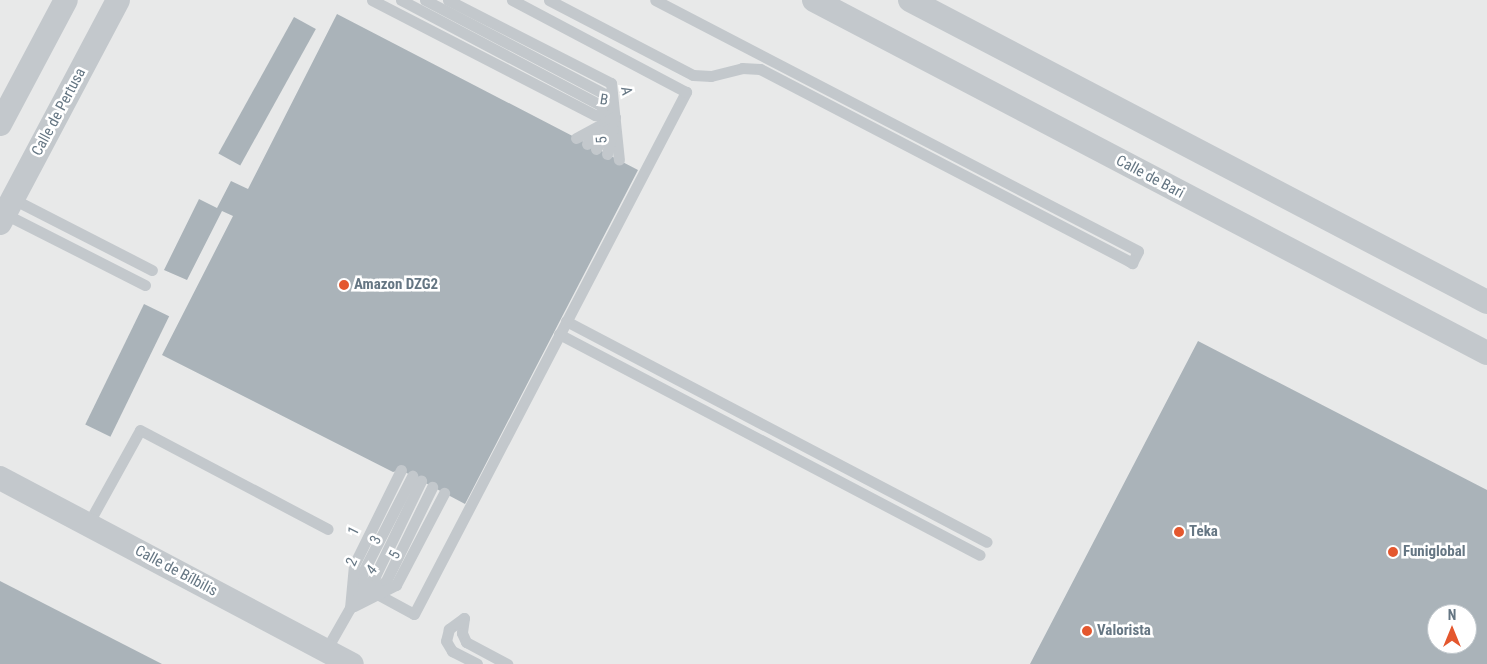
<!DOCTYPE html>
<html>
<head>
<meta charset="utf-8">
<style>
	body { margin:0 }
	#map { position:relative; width:1487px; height:664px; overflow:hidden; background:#fafaf8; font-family:"Roboto Condensed",sans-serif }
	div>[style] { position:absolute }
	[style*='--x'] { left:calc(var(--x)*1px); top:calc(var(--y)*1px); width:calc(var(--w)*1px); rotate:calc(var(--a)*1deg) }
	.built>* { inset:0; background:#e8e9e9 }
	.building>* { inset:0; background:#aab3b9; transform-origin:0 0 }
	.service>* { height:11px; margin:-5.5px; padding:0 5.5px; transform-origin:5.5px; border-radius:5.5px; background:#c3c8cc }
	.minor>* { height:24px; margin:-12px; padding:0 12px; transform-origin:12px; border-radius:12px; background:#c3c8cc }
	.dots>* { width:14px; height:14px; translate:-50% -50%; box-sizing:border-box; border:2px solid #fff; border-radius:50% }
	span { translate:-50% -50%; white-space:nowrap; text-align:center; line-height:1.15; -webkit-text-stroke:5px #fff; paint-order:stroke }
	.street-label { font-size:15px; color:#657683 }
	.poi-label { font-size:15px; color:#657683; font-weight:700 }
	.left { translate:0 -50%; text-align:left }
	.north { position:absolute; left:1427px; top:604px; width:50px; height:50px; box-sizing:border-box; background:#fff; border:1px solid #c1c8cd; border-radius:50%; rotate:0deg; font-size:14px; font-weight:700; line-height:20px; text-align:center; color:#657683 }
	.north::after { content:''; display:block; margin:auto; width:18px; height:22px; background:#e4572e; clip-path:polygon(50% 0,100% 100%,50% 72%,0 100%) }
</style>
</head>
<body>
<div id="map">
	<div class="built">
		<i style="clip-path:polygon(evenodd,0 0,1487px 0,1487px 664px,0 664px,0 0,1437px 614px,1467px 614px,1467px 644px,1437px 644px,1437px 614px)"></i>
	</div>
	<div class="building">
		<i style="clip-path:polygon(337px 14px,638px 170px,465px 504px,401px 470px,393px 472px,162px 355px,233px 216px,222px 211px,187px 280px,164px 270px,199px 199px,217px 208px,231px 181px,248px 189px)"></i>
		<i style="left:294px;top:17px;width:25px;height:156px;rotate:29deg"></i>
		<i style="left:144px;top:304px;width:28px;height:134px;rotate:26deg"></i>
		<i style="clip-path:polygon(evenodd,1198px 341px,1487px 490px,1487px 664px,1030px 664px,1198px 341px,1437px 614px,1467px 614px,1467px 644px,1437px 644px,1437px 614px)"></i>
		<i style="clip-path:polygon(0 581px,162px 664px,0 664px)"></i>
	</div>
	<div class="service">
		<i style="--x:372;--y:0;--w:251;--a:27.3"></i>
		<i style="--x:595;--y:115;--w:20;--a:6"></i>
		<i style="--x:401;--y:0;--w:225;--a:27.8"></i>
		<i style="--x:600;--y:105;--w:19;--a:39"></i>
		<i style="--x:425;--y:0;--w:203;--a:27.6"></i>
		<i style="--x:605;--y:94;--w:13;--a:67"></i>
		<i style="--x:448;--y:0;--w:183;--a:27"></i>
		<i style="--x:611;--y:83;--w:77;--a:84.1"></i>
		<i style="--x:549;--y:0;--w:162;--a:27.5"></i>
		<i style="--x:693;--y:75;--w:18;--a:3"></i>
		<i style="--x:711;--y:76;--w:32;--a:-14"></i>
		<i style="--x:742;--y:68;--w:18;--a:3"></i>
		<i style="--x:760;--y:69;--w:416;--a:27.5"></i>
		<i style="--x:1129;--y:261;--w:4;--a:34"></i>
		<i style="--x:1132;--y:263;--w:13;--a:-63"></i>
		<i style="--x:1138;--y:251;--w:544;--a:-152.54"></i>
		<i style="--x:576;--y:138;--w:44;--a:-28.3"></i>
		<i style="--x:587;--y:144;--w:25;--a:-43"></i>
		<i style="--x:596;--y:149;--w:23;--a:-59"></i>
		<i style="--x:607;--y:154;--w:26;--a:-77"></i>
		<i style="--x:13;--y:199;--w:156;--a:27.1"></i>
		<i style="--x:5;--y:214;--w:157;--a:26.9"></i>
		<i style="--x:566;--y:321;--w:475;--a:27.7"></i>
		<i style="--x:559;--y:334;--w:475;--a:27.7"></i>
		<i style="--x:88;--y:524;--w:107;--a:-61"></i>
		<i style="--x:140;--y:430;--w:212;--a:27.8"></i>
		<i style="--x:353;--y:581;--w:69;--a:28.4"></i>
		<i style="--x:414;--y:614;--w:589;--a:-62.48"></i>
		<i style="--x:686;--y:92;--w:197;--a:-152.1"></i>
		<i style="--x:357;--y:590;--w:21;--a:-71"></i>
		<i style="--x:364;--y:570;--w:106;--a:-62.9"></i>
		<i style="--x:371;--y:592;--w:19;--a:-36"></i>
		<i style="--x:386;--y:581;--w:105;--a:-63.9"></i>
		<i style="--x:354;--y:606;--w:47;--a:-26.6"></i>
		<i style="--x:396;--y:585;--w:104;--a:-62.4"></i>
		<i style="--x:350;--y:608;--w:43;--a:-84.7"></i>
		<i style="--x:354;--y:565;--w:106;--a:-63.7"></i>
		<i style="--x:464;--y:618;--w:15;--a:98"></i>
		<i style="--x:462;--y:633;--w:10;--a:66"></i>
		<i style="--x:466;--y:642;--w:47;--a:28.2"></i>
		<i style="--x:464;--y:618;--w:19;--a:144"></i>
		<i style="--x:449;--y:629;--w:12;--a:104"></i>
		<i style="--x:446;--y:641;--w:12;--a:59"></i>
		<i style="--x:452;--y:651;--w:28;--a:27"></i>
		<i style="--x:326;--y:650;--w:48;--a:-60.3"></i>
		<i style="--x:350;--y:608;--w:41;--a:-52"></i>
		<i style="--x:375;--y:576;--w:106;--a:-64.2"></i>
	</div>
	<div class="minor">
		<i style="--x:814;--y:0;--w:760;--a:27.68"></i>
		<i style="--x:910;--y:0;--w:651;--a:27.63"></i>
		<i style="--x:0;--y:124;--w:140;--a:-62"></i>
		<i style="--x:0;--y:223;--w:252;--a:-62.1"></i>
		<i style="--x:0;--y:478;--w:398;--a:27.9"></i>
	</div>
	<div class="dots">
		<i style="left:344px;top:285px;background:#e4572e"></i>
		<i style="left:1179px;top:532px;background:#e4572e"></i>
		<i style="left:1393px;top:552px;background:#e4572e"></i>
		<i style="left:1087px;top:631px;background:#e4572e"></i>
	</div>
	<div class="street-label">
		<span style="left:626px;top:91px;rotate:79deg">A</span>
		<span style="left:604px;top:100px;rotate:9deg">B</span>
		<span style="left:59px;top:112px;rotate:-62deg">Calle de Pertusa</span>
		<span style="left:602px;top:140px;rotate:-95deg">5</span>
		<span style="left:1150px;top:177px;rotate:28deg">Calle de Bari</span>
		<span style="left:354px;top:531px;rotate:-64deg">1</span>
		<span style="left:376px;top:540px;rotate:-64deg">3</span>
		<span style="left:395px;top:555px;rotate:-63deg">5</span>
		<span style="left:352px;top:562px;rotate:-66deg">2</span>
		<span style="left:372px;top:570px;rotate:-51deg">4</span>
		<span style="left:176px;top:571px;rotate:28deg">Calle de Bílbilis</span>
	</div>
	<div class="poi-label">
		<span class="left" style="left:354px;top:285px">Amazon DZG2</span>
		<span class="left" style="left:1189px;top:532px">Teka</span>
		<span class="left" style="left:1403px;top:552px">Funiglobal</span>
		<span class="left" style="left:1097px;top:631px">Valorista</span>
	</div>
	<div class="north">N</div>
</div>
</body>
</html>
